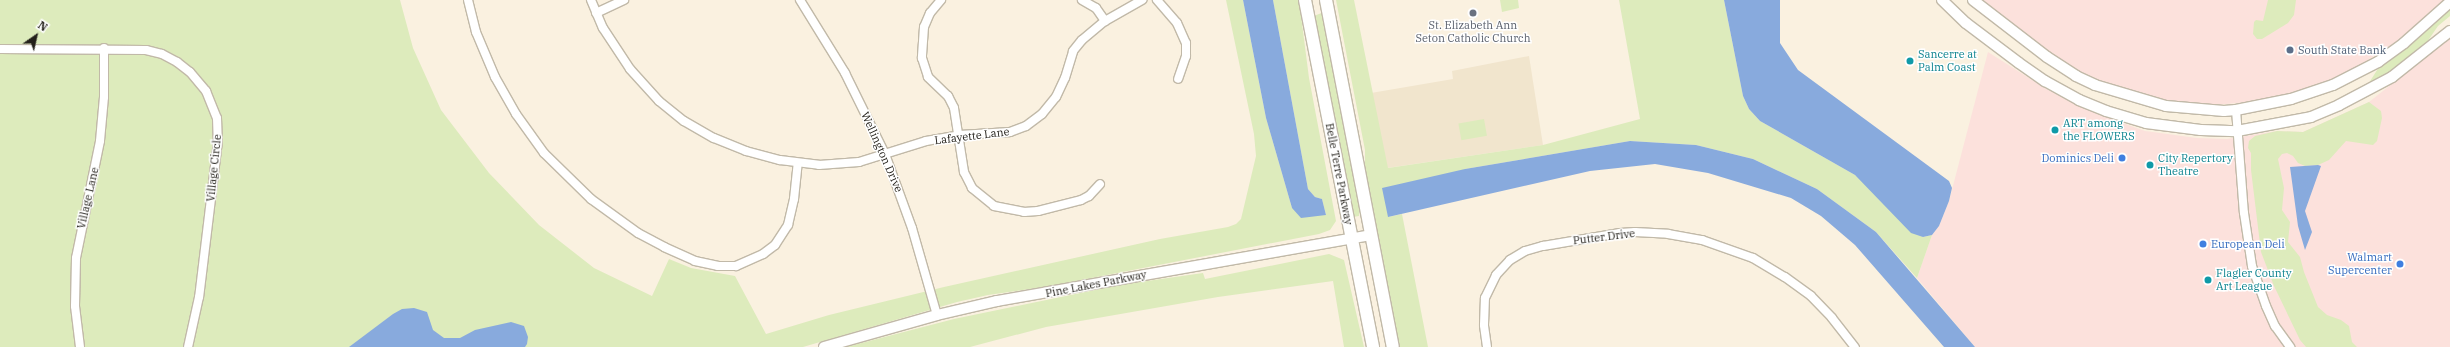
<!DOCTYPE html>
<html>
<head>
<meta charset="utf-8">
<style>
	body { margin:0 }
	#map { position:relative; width:2450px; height:347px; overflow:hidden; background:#faf1e0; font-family:"IBM Plex Serif",serif }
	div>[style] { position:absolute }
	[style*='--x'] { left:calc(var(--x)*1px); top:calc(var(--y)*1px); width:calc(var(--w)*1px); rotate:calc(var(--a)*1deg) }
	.commercial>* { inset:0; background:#fce1dc }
	.built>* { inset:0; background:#f1e5cd }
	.green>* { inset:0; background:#ddebbc; transform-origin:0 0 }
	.water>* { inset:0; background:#8ad }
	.roads { filter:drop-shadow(1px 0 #c1b9a8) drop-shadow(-1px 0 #c1b9a8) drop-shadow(0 1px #c1b9a8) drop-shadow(0 -1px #c1b9a8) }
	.minor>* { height:8px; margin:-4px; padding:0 4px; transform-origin:4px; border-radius:4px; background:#fff }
	.tertiary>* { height:10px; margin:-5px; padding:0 5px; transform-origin:5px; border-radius:5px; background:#fff }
	.secondary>* { height:12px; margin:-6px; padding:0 6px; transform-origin:6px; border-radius:6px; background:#fff }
	.dots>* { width:11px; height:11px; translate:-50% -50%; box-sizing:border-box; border:2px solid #fff; border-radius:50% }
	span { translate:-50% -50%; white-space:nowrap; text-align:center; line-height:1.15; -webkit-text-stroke:3px #fff; paint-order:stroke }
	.worship-label { font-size:11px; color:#5b616d }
	.service-label { font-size:11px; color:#4e5e75 }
	.left { translate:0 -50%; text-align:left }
	.culture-label { font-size:11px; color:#0d838f }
	.street-label { font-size:11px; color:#23201a }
	.shop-label { font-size:11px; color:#366cbe }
	.right { translate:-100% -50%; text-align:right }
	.north { position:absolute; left:16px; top:16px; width:40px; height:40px; -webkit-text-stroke:3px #fff; paint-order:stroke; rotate:34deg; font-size:11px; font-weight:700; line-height:16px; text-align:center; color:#23201a }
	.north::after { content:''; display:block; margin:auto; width:14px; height:18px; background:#23201a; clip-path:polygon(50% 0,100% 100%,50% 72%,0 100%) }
</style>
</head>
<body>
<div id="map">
	<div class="commercial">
		<i style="clip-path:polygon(1979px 0,2445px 0,2392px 45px,2345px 74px,2295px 94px,2260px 101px,2214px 105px,2173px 103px,2122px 90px,2084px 75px,2057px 59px)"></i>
		<i style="clip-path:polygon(2450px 38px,2450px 347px,1975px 347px,1917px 278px,1932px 235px,1939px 226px,1949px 201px,1988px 52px,2048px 90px,2097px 114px,2145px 131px,2197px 138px,2227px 139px,2277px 131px,2303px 132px,2369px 102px)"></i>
	</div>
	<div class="built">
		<i style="clip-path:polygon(1529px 56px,1543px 145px,1387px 168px,1371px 93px,1453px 79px,1452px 71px)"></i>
	</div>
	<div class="green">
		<i style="clip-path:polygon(0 0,400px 0,413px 48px,441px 110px,489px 173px,539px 225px,594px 268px,652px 296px,669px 259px,691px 268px,735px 276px,766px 334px,829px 315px,944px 287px,1160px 239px,1228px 227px,1236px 224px,1241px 219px,1256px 156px,1254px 134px,1226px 0,1243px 0,1266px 118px,1292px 208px,1326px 215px,1322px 199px,1315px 197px,1308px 189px,1273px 0,1299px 0,1309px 78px,1336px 221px,1330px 230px,1319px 234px,1050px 286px,988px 295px,957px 302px,803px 347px,0 347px)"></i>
		<i style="clip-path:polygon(1336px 0,1354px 0,1388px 168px,1543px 145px,1640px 119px,1619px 0,1724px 0,1743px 96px,1749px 109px,1760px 121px,1855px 175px,1923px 237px,1932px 235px,1917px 278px,1876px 232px,1817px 189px,1753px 159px,1696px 145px,1630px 141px,1465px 169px,1388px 217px,1402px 214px,1428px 347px,1398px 347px,1365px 171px,1365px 150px)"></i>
		<i style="clip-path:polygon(1500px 0,1518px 0,1519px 8px,1502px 12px)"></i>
		<i style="clip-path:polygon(2268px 0,2296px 0,2294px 15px,2288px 23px,2262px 39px,2257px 39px,2253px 34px,2254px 22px,2256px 20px,2263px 21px)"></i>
		<i style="clip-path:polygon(2450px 10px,2450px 16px,2438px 26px,2425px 45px,2398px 67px,2367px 86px,2379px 67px)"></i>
		<i style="clip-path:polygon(1324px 12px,1360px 208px,1359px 216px,1353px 217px,1314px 16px)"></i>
		<i style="clip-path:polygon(2369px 102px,2381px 111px,2382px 118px,2377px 141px,2373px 145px,2346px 141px,2329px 160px,2318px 165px,2305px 166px,2298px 163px,2293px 156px,2287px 153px,2282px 154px,2278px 159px,2284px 188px,2282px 210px,2290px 222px,2288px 242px,2300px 257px,2304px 272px,2318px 307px,2327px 315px,2341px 320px,2349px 326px,2352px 342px,2357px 347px,2306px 347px,2300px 340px,2274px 286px,2261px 252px,2251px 170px,2251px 153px,2248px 148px,2249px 141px,2255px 136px,2277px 131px,2303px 132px)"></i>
		<i style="left:1484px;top:119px;width:17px;height:26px;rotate:80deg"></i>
		<i style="clip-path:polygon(1329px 254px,1344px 260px,1364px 347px,1344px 347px,1333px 281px,1218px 297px,1046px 327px,970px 347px,846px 347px,954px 319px,1119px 285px,1203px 273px,1205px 279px)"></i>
	</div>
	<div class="water">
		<i style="clip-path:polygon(1243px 0,1273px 0,1308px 189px,1315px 197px,1322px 199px,1326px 215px,1301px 218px,1292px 208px,1266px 118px)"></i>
		<i style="clip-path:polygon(1724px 0,1780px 0,1780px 43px,1798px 70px,1949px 181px,1952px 188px,1949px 201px,1939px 226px,1932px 235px,1923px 237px,1911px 233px,1855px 175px,1760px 121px,1749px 109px,1743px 96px)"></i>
		<i style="clip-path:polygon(1630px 141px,1696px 145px,1753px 159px,1817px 189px,1876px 232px,1975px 347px,1944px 347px,1855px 245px,1821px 216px,1791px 198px,1708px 173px,1655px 164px,1590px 171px,1388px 217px,1382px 188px,1465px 169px)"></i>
		<i style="clip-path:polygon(2318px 165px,2321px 166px,2305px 211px,2312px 232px,2305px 250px,2298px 226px,2290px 167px)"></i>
		<i style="clip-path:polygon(414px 308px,427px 312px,433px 330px,444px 338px,460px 338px,475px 330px,511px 322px,524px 326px,528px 337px,527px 344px,525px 347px,349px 347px,393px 314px,402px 309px)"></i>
	</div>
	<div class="roads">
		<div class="minor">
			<i style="--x:468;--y:0;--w:33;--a:76"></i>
			<i style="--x:476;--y:32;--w:49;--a:67.1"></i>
			<i style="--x:495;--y:77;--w:43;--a:60.4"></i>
			<i style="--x:516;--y:114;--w:48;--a:54.3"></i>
			<i style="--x:544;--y:153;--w:66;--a:44.4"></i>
			<i style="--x:591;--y:199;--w:58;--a:35.9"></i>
			<i style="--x:638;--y:233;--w:30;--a:28"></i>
			<i style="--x:664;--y:247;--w:34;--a:24"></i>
			<i style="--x:695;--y:261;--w:24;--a:12"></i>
			<i style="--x:718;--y:266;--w:18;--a:0"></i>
			<i style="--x:736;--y:266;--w:30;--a:-24"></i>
			<i style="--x:763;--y:254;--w:15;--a:-37"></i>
			<i style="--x:775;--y:245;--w:24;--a:-57"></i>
			<i style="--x:788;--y:225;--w:27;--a:-77"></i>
			<i style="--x:794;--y:199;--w:36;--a:-84"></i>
			<i style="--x:591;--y:0;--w:30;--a:67"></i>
			<i style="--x:603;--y:28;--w:49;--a:56.6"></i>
			<i style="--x:630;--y:69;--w:43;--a:47.8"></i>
			<i style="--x:659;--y:101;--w:32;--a:39"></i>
			<i style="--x:684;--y:121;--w:34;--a:30"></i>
			<i style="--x:714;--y:138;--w:35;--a:22"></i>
			<i style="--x:746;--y:151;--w:35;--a:15"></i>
			<i style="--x:780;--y:160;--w:39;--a:7"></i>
			<i style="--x:819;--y:165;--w:40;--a:-4.3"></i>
			<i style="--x:859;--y:162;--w:70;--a:-17.4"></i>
			<i style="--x:926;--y:141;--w:34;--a:-10"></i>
			<i style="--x:959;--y:135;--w:51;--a:-3.4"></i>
			<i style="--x:1010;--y:132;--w:17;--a:-21"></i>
			<i style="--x:1026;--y:126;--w:20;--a:-37"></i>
			<i style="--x:1042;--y:114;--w:22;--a:-51"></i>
			<i style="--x:1056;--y:97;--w:21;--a:-65"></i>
			<i style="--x:1065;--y:78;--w:28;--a:-73"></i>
			<i style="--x:1073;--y:51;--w:14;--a:-51"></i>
			<i style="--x:1082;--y:40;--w:30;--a:-40"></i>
			<i style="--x:1105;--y:21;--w:43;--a:-29.6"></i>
			<i style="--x:800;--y:0;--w:86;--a:58.3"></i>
			<i style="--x:845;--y:73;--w:90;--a:63.7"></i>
			<i style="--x:885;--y:154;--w:79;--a:70"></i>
			<i style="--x:912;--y:228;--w:91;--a:74"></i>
			<i style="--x:941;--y:0;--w:17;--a:130"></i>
			<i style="--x:930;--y:13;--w:15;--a:113"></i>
			<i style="--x:924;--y:27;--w:31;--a:94"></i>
			<i style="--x:922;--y:58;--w:20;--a:72"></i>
			<i style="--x:928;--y:77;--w:28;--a:44"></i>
			<i style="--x:948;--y:96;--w:13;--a:63"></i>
			<i style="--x:954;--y:108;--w:65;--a:81.1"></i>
			<i style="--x:964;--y:172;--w:18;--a:63"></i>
			<i style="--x:972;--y:188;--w:28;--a:39"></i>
			<i style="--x:994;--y:206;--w:31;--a:11"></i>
			<i style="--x:1024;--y:212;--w:14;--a:-4"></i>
			<i style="--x:1038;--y:211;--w:44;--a:-14.3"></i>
			<i style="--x:1081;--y:200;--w:9;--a:-27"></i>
			<i style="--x:1089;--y:196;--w:16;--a:-47"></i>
			<i style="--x:1082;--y:0;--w:16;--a:30"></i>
			<i style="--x:1096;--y:8;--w:16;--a:55"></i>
			<i style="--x:1157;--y:0;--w:30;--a:49"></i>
			<i style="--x:1177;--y:23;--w:22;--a:66"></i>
			<i style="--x:1186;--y:43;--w:13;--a:90"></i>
			<i style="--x:1186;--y:56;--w:24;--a:109"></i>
			<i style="--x:596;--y:13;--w:31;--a:-25"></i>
			<i style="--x:0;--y:49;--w:146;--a:0.4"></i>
			<i style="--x:146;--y:50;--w:16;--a:14"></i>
			<i style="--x:162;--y:54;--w:17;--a:28"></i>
			<i style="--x:177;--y:62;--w:16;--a:38"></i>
			<i style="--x:190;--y:72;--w:25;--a:50"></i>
			<i style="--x:206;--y:91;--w:29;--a:68"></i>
			<i style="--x:217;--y:118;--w:23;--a:88"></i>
			<i style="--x:218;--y:141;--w:157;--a:96.9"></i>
			<i style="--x:199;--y:297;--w:51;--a:102.4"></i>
			<i style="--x:2236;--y:110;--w:103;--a:85.6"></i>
			<i style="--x:2244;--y:213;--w:54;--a:81.4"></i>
			<i style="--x:2252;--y:266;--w:42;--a:70.7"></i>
			<i style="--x:2266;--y:306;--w:22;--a:66"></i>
			<i style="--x:2275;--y:326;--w:26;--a:54"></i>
			<i style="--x:80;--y:347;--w:41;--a:-97"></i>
			<i style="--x:75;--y:306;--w:48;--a:-88.8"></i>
			<i style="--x:76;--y:258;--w:119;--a:-78.4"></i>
			<i style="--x:100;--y:141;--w:44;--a:-84.8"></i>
			<i style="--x:104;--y:97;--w:49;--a:-90"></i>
			<i style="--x:1487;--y:347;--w:22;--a:-98"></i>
			<i style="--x:1484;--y:325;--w:27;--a:-88"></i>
			<i style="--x:1485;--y:298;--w:25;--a:-64"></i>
			<i style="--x:1496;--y:275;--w:21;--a:-47"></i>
			<i style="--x:1510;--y:260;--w:17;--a:-31"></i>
			<i style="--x:1525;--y:251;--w:19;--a:-16"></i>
			<i style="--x:1543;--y:246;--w:78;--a:-9.6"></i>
			<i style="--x:1620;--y:233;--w:15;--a:-4"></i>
			<i style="--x:1635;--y:232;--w:33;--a:3"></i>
			<i style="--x:1668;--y:234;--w:35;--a:10"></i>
			<i style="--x:1702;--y:240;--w:54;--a:19.4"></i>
			<i style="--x:1753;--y:258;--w:37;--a:31"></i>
			<i style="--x:1785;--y:277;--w:32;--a:36"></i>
			<i style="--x:1811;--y:296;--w:30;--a:46"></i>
			<i style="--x:1832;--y:318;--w:37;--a:52"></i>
		</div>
		<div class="tertiary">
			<i style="--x:1942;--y:0;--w:33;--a:44"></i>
			<i style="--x:1966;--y:23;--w:66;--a:37"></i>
			<i style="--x:2019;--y:63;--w:32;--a:35"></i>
			<i style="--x:2045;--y:81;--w:39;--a:29"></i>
			<i style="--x:2079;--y:100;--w:29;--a:22"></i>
			<i style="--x:2106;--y:111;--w:42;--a:16.7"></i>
			<i style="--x:2146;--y:123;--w:55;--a:7.3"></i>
			<i style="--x:2201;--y:130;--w:36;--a:2"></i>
			<i style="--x:2237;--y:131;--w:75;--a:-10.7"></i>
			<i style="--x:2311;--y:117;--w:30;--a:-23"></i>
			<i style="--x:2339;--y:105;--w:60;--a:-27.8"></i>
			<i style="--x:2392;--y:77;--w:74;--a:-38.4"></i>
			<i style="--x:1973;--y:0;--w:93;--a:37.6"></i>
			<i style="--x:2047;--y:57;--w:35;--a:33"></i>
			<i style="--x:2076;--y:76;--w:21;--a:25"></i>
			<i style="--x:2095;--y:85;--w:74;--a:16.5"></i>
			<i style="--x:2166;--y:106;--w:58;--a:4.9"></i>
			<i style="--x:2224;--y:111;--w:12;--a:-5"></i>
			<i style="--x:2236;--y:110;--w:56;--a:-11.3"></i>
			<i style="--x:2291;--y:99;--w:44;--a:-18.4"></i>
			<i style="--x:2333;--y:85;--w:51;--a:-27.1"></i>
			<i style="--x:2378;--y:62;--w:32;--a:-36"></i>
			<i style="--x:2404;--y:43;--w:62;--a:-41.7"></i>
			<i style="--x:824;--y:347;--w:117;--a:-15.8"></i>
			<i style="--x:937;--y:315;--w:62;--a:-13.1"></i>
			<i style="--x:997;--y:301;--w:380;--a:-10"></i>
		</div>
		<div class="secondary">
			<i style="--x:1305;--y:0;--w:354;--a:78.9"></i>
			<i style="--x:1326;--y:0;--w:353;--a:79.1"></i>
		</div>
	</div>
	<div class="dots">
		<i style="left:1473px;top:13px;background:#6b7280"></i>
		<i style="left:2290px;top:50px;background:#5c6f8a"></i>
		<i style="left:1910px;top:61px;background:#0f9aa8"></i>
		<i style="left:2055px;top:130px;background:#0f9aa8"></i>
		<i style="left:2122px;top:158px;background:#3f7fe0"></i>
		<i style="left:2150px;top:165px;background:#0f9aa8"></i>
		<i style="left:2203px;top:244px;background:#3f7fe0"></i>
		<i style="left:2400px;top:264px;background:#3f7fe0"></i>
		<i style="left:2208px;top:280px;background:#0f9aa8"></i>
	</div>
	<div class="worship-label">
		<span style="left:1473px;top:32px">St. Elizabeth Ann<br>Seton Catholic Church</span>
	</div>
	<div class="service-label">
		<span class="left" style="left:2298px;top:50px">South State Bank</span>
	</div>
	<div class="culture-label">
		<span class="left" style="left:1918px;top:61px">Sancerre at<br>Palm Coast</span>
		<span class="left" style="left:2063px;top:130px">ART among<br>the FLOWERS</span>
		<span class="left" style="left:2158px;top:165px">City Repertory<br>Theatre</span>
		<span class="left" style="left:2216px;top:280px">Flagler County<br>Art League</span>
	</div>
	<div class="street-label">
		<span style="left:972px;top:136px;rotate:-7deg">Lafayette Lane</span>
		<span style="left:882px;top:152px;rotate:66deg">Wellington Drive</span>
		<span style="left:214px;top:168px;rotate:-84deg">Village Circle</span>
		<span style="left:1339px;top:174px;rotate:79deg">Belle Terre Parkway</span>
		<span style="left:88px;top:198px;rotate:-77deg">Village Lane</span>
		<span style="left:1604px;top:237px;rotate:-7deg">Putter Drive</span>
		<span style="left:1096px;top:284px;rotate:-11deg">Pine Lakes Parkway</span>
	</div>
	<div class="shop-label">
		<span class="right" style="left:2114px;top:158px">Dominics Deli</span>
		<span class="left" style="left:2211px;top:244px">European Deli</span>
		<span class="right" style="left:2392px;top:264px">Walmart<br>Supercenter</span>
	</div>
	<div class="north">N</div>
</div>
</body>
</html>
